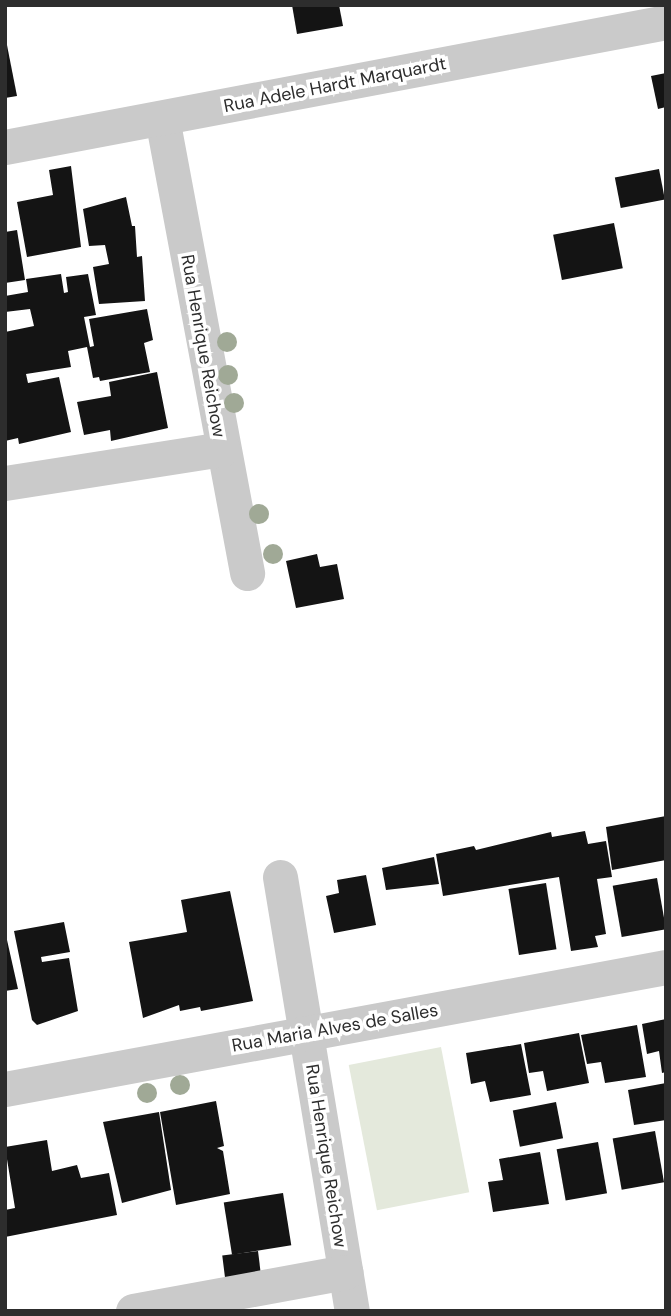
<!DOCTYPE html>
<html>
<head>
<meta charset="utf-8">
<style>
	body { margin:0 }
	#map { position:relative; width:671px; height:1316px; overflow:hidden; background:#fff; font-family:"DM Sans",sans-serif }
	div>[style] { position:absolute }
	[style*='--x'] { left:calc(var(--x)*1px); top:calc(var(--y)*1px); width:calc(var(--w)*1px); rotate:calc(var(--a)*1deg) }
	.green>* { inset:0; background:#e4e9dc; transform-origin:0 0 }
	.building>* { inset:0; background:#141414; transform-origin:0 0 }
	.street>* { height:35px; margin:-17.5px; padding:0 17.5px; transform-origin:17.5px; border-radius:17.5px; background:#cacaca }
	.trees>* { width:20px; height:20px; margin:-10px; border-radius:50%; background:#a0a996 }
	span { translate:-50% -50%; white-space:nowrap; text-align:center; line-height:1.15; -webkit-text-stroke:7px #fff; paint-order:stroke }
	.street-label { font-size:18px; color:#2d2d2d }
	.frame { position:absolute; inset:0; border:7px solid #2d2d2d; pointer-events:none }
</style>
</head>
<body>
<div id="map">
	<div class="green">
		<i style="left:441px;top:1047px;width:148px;height:94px;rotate:79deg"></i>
	</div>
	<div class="building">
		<i style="clip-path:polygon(292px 5px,339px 5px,343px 26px,297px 34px)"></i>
		<i style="clip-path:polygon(5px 35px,17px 96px,5px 98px)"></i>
		<i style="clip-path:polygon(666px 73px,666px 107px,658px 109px,651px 76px)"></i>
		<i style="clip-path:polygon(71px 166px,81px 247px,27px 257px,17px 202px,53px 195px,49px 170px)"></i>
		<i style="left:659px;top:169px;width:31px;height:45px;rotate:79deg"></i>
		<i style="clip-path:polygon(126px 197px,132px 226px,135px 226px,137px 257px,142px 256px,145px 301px,99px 304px,93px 267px,109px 264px,105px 245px,89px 246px,83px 209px)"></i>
		<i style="left:614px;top:223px;width:46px;height:62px;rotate:79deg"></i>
		<i style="clip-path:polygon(17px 230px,25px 280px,5px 283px,5px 232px)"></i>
		<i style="clip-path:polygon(61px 274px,64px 293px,68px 292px,66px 277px,88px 274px,96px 315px,84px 317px,90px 347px,94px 346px,89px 319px,147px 309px,153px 340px,144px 343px,150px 372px,100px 381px,99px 377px,93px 378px,87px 347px,68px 351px,71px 367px,26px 374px,28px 383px,59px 377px,71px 432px,19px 444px,18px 438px,5px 441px,5px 332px,34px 326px,30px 309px,5px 312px,5px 296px,28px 292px,26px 279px)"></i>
		<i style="clip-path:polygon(157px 372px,168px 428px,111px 441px,110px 430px,84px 435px,77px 402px,111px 396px,109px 382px)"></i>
		<i style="clip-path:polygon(317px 554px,320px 567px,337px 564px,344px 599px,296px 608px,286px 561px)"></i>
		<i style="clip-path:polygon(666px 816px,666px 860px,612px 870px,606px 827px)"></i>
		<i style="clip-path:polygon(585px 831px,588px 844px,606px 841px,612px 877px,597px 879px,606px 934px,595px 936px,598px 947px,571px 951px,559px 877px,443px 896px,436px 854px,474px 846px,476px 850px,551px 832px,552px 837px)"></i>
		<i style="clip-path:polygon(434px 857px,439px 884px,386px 890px,382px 868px)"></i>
		<i style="clip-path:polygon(366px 875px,376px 925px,334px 933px,326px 896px,339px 893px,337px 880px)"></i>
		<i style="left:657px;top:878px;width:52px;height:45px;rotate:80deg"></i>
		<i style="left:546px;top:883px;width:67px;height:38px;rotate:81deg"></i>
		<i style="clip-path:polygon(230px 891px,253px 1001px,201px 1011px,200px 1007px,180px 1011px,179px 1005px,143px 1018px,129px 942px,187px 932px,181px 900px)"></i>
		<i style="clip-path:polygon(64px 922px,70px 952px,41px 957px,42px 962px,69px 958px,78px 1011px,37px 1025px,32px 1020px,14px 931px)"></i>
		<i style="clip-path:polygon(5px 931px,18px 989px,5px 991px)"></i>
		<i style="clip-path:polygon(666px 1019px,666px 1072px,662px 1073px,659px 1051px,647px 1054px,642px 1024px)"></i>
		<i style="clip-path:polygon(637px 1025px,646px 1077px,605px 1083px,601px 1062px,587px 1064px,581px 1035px)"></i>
		<i style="clip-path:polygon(579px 1033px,589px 1083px,547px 1091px,543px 1071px,529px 1073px,524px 1043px)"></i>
		<i style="clip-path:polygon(521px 1044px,531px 1095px,490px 1102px,485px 1081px,471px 1084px,466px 1053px)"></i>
		<i style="clip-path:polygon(666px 1083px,666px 1120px,634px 1125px,628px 1090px)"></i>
		<i style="clip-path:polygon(216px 1101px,224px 1146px,217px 1148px,223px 1151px,230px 1194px,176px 1205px,160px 1112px)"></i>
		<i style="left:556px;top:1102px;width:37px;height:44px;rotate:79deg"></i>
		<i style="clip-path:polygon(159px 1112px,171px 1190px,122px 1203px,103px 1122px)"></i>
		<i style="left:655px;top:1131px;width:52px;height:43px;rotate:80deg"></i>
		<i style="clip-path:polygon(47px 1140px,52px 1171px,77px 1165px,81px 1178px,109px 1173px,117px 1215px,5px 1237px,5px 1210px,15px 1208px,5px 1147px)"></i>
		<i style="left:598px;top:1142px;width:52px;height:42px;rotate:80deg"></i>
		<i style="clip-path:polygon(540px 1152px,549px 1204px,493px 1212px,488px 1182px,503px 1180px,499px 1159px)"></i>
		<i style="left:283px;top:1193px;width:53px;height:60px;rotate:81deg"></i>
		<i style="left:258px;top:1251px;width:26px;height:36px;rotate:83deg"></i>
	</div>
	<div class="street">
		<i style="--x:162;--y:118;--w:463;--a:79.4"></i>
		<i style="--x:5;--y:147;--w:673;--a:-10.71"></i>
		<i style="--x:5;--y:483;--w:220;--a:-8.9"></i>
		<i style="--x:280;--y:877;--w:440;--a:80.6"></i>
		<i style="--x:5;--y:1089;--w:672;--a:-10.46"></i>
		<i style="--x:133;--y:1311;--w:216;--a:-10.4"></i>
	</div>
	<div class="trees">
		<i style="left:227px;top:342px"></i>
		<i style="left:228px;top:375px"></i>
		<i style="left:234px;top:403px"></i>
		<i style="left:259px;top:514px"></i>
		<i style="left:273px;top:554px"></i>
		<i style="left:180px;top:1085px"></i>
		<i style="left:147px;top:1093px"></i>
	</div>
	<div class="street-label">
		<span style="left:335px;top:85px;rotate:-11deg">Rua Adele Hardt Marquardt</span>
		<span style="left:203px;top:346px;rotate:80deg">Rua Henrique Reichow</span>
		<span style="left:335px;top:1028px;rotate:-10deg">Rua Maria Alves de Salles</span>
		<span style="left:326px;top:1156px;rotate:81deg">Rua Henrique Reichow</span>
	</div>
	<div class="frame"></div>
</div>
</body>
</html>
